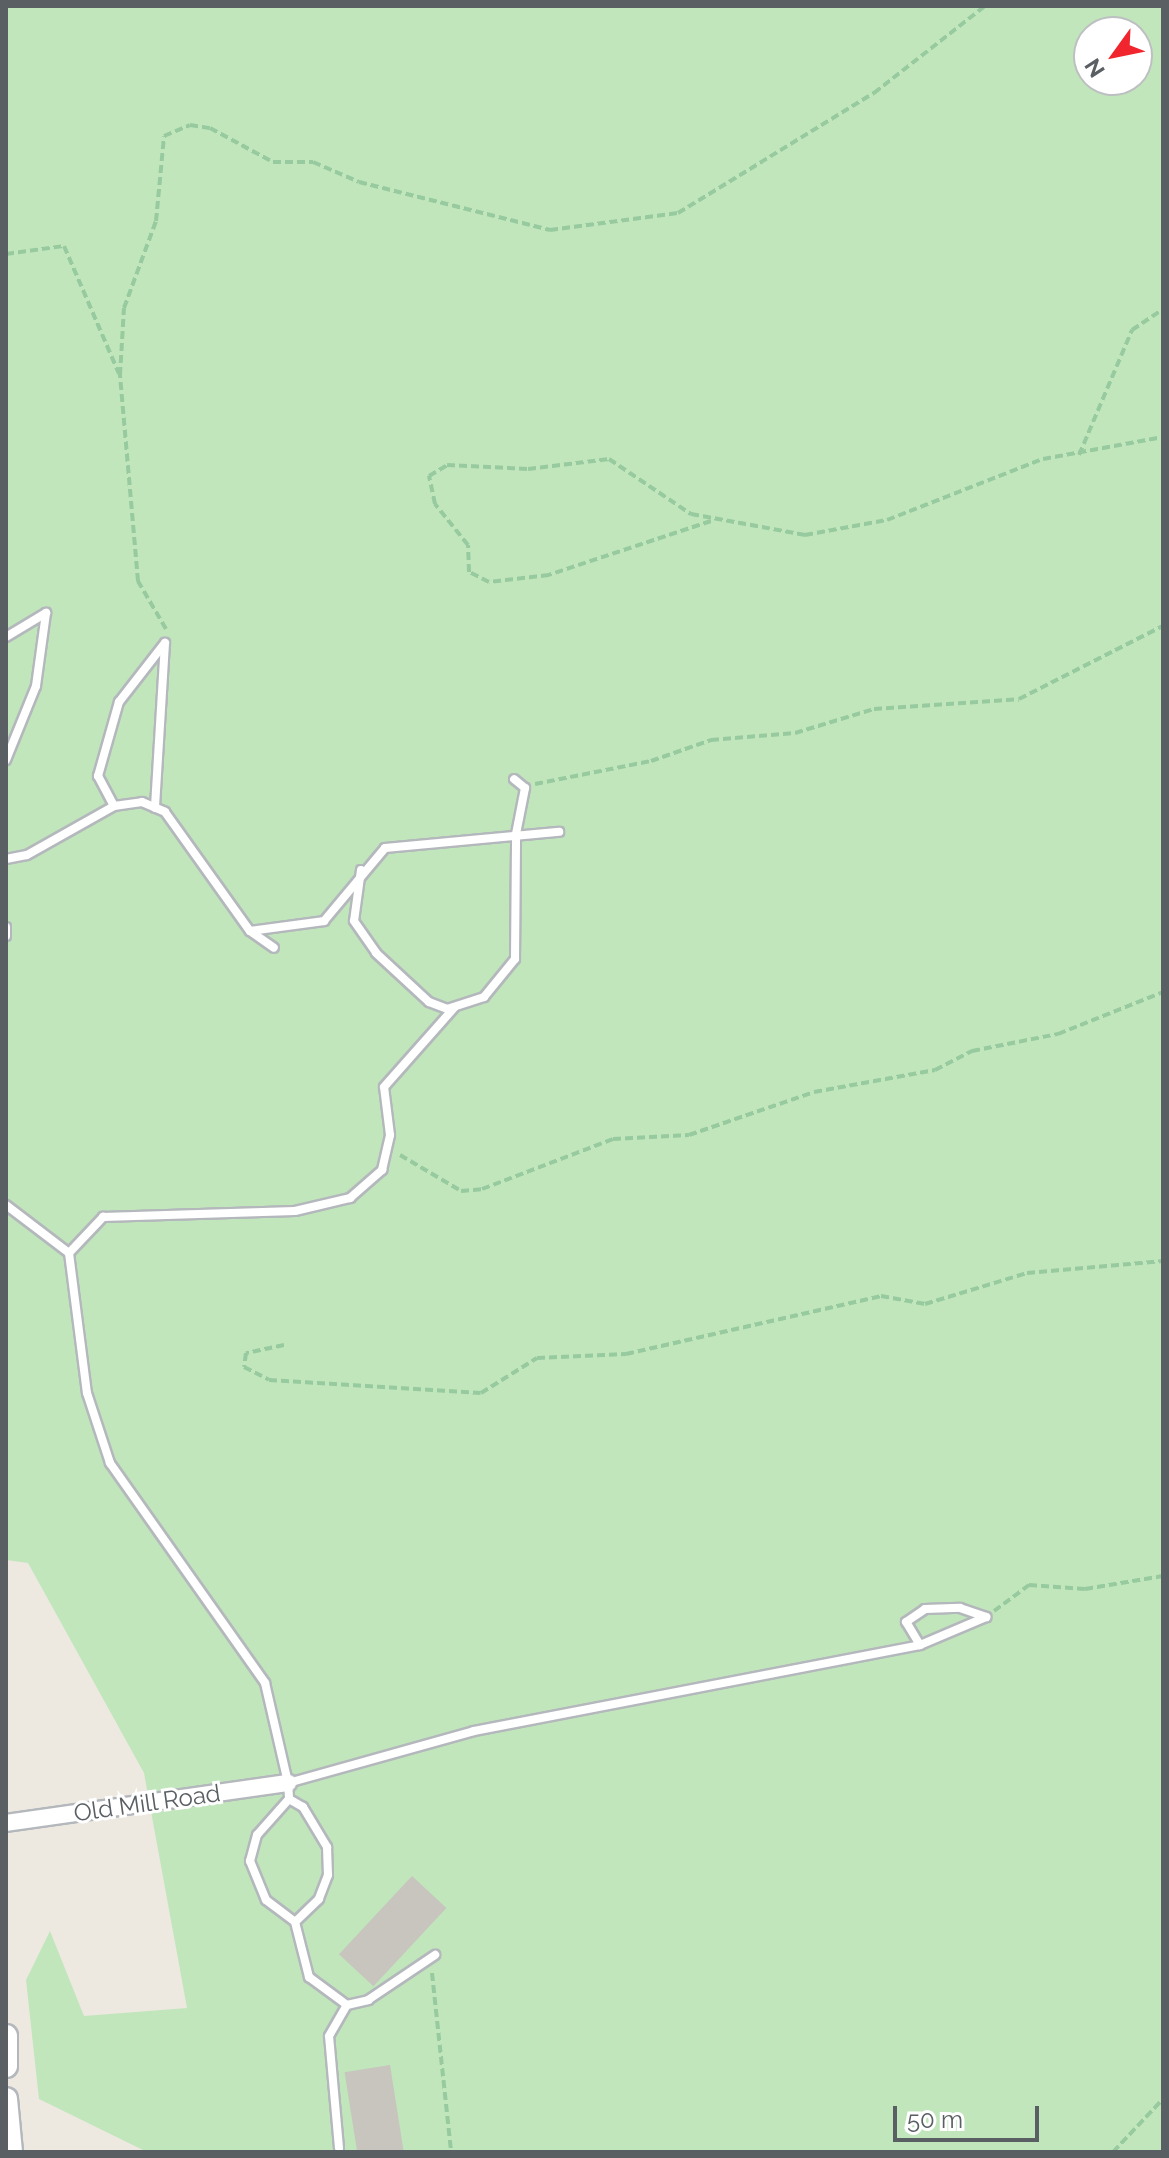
<!DOCTYPE html>
<html>
<head>
<meta charset="utf-8">
<style>
	body { margin:0 }
	#map { position:relative; width:1169px; height:2158px; overflow:hidden; background:#ede9e1; font-family:Raleway,sans-serif }
	div>[style] { position:absolute }
	[style*='--x'] { left:calc(var(--x)*1px); top:calc(var(--y)*1px); width:calc(var(--w)*1px); rotate:calc(var(--a)*1deg) }
	.green>* { inset:0; background:#c1e6bc }
	.building>* { inset:0; background:#c8c4be; transform-origin:0 0 }
	.path>* { height:4px; margin-top:-2px; transform-origin:0; background:repeating-linear-gradient(90deg,#97ca9f 0 8px,transparent 0 12px) }
	.roads { filter:drop-shadow(2px 0 #b4b8bc) drop-shadow(-2px 0 #b4b8bc) drop-shadow(0 2px #b4b8bc) drop-shadow(0 -2px #b4b8bc) }
	.lane>* { height:8px; margin:-4px; padding:0 4px; transform-origin:4px; border-radius:4px; background:#fff }
	.street>* { height:16px; margin:-8px; padding:0 8px; transform-origin:8px; border-radius:8px; background:#fff }
	.secondary>* { height:22px; margin:-11px; padding:0 11px; transform-origin:11px; border-radius:11px; background:#fff }
	span { translate:-50% -50%; white-space:nowrap; text-align:center; line-height:1.15; -webkit-text-stroke:6px #fff; paint-order:stroke }
	.street-label { font-size:24px; color:#5a5f63 }
	.frame { position:absolute; inset:0; border:8px solid #5a5f63; pointer-events:none }
	.north { position:absolute; left:1073px; top:16px; width:80px; height:80px; box-sizing:border-box; background:#fff; border:2px solid #bdbfc1; border-radius:50%; rotate:237deg; font-size:22px; font-weight:700; line-height:32px; text-align:center; color:#5a5f63 }
	.north::after { content:''; display:block; margin:auto; width:28px; height:36px; background:#f0252e; clip-path:polygon(50% 0,100% 100%,50% 72%,0 100%) }
	.scale { position:absolute; left:893px; top:2106px; width:146px; height:36px; box-sizing:border-box; border:4px solid #5a5f63; border-top:0; padding-left:10px; font-size:24px; line-height:28px; white-space:nowrap; color:#5a5f63; -webkit-text-stroke:6px #fff; paint-order:stroke }
</style>
</head>
<body>
<div id="map">
	<div class="green">
		<i style="clip-path:polygon(evenodd,6px 6px,1163px 6px,1163px 2152px,147px 2152px,39px 2099px,26px 1980px,50px 1931px,84px 2016px,187px 2008px,144px 1773px,28px 1563px,6px 1560px,6px 6px,1089px 32px,1137px 32px,1137px 80px,1089px 80px,1089px 32px)"></i>
	</div>
	<div class="building">
		<i style="left:412px;top:1876px;width:47px;height:107px;rotate:43deg"></i>
		<i style="left:390px;top:2065px;width:88px;height:46px;rotate:81deg"></i>
	</div>
	<div class="path">
		<i style="--x:6;--y:254;--w:59;--a:-7.9"></i>
		<i style="--x:64;--y:246;--w:139;--a:66.7"></i>
		<i style="--x:1079;--y:455;--w:136;--a:-67"></i>
		<i style="--x:1132;--y:330;--w:37;--a:-34"></i>
		<i style="--x:711;--y:521;--w:171;--a:161.6"></i>
		<i style="--x:549;--y:575;--w:60;--a:173.3"></i>
		<i style="--x:489;--y:582;--w:22;--a:-153"></i>
		<i style="--x:469;--y:572;--w:27;--a:-92"></i>
		<i style="--x:468;--y:545;--w:53;--a:-128.8"></i>
		<i style="--x:435;--y:504;--w:29;--a:-102"></i>
		<i style="--x:429;--y:476;--w:21;--a:-31"></i>
		<i style="--x:447;--y:465;--w:81;--a:2.8"></i>
		<i style="--x:528;--y:469;--w:82;--a:-7"></i>
		<i style="--x:609;--y:459;--w:99;--a:33.9"></i>
		<i style="--x:691;--y:514;--w:116;--a:10.4"></i>
		<i style="--x:805;--y:535;--w:83;--a:-10.4"></i>
		<i style="--x:887;--y:520;--w:168;--a:-21.4"></i>
		<i style="--x:1043;--y:459;--w:122;--a:-10.4"></i>
		<i style="--x:166;--y:629;--w:56;--a:-120.3"></i>
		<i style="--x:138;--y:581;--w:207;--a:-95"></i>
		<i style="--x:120;--y:375;--w:67;--a:-86.6"></i>
		<i style="--x:124;--y:308;--w:93;--a:-69.8"></i>
		<i style="--x:156;--y:221;--w:85;--a:-84.6"></i>
		<i style="--x:164;--y:136;--w:28;--a:-23"></i>
		<i style="--x:190;--y:125;--w:20;--a:9"></i>
		<i style="--x:210;--y:128;--w:72;--a:28.4"></i>
		<i style="--x:273;--y:162;--w:40;--a:0"></i>
		<i style="--x:313;--y:162;--w:50;--a:23.5"></i>
		<i style="--x:359;--y:182;--w:197;--a:14.1"></i>
		<i style="--x:550;--y:230;--w:129;--a:-7.6"></i>
		<i style="--x:678;--y:213;--w:230;--a:-31.5"></i>
		<i style="--x:874;--y:93;--w:141;--a:-38.1"></i>
		<i style="--x:535;--y:784;--w:118;--a:-11.2"></i>
		<i style="--x:651;--y:761;--w:64;--a:-19.3"></i>
		<i style="--x:711;--y:740;--w:84;--a:-4.8"></i>
		<i style="--x:795;--y:733;--w:83;--a:-16.9"></i>
		<i style="--x:874;--y:709;--w:145;--a:-3.9"></i>
		<i style="--x:1019;--y:699;--w:161;--a:-26.9"></i>
		<i style="--x:400;--y:1155;--w:71;--a:30.5"></i>
		<i style="--x:461;--y:1191;--w:21;--a:-5"></i>
		<i style="--x:482;--y:1189;--w:140;--a:-20.9"></i>
		<i style="--x:613;--y:1139;--w:76;--a:-3"></i>
		<i style="--x:689;--y:1135;--w:132;--a:-19"></i>
		<i style="--x:814;--y:1092;--w:123;--a:-10.3"></i>
		<i style="--x:935;--y:1070;--w:42;--a:-27.2"></i>
		<i style="--x:972;--y:1051;--w:88;--a:-11.2"></i>
		<i style="--x:1058;--y:1034;--w:113;--a:-21.8"></i>
		<i style="--x:284;--y:1345;--w:39;--a:168"></i>
		<i style="--x:246;--y:1353;--w:14;--a:98"></i>
		<i style="--x:244;--y:1367;--w:28;--a:27"></i>
		<i style="--x:269;--y:1380;--w:212;--a:3.5"></i>
		<i style="--x:481;--y:1393;--w:66;--a:-32"></i>
		<i style="--x:537;--y:1358;--w:89;--a:-2.6"></i>
		<i style="--x:626;--y:1354;--w:262;--a:-12.8"></i>
		<i style="--x:881;--y:1296;--w:45;--a:10.3"></i>
		<i style="--x:925;--y:1304;--w:107;--a:-16.9"></i>
		<i style="--x:1027;--y:1273;--w:137;--a:-5"></i>
		<i style="--x:994;--y:1611;--w:44;--a:-36.6"></i>
		<i style="--x:1029;--y:1585;--w:56;--a:4.1"></i>
		<i style="--x:1085;--y:1589;--w:79;--a:-9.5"></i>
		<i style="--x:432;--y:1973;--w:180;--a:83.9"></i>
		<i style="--x:1113;--y:2152;--w:73;--a:-46.7"></i>
	</div>
	<div class="roads">
		<div class="lane">
			<i style="--x:6;--y:637;--w:47;--a:-31"></i>
			<i style="--x:46;--y:613;--w:74;--a:97.8"></i>
			<i style="--x:36;--y:686;--w:80;--a:112.1"></i>
			<i style="--x:114;--y:806;--w:34;--a:-118"></i>
			<i style="--x:98;--y:776;--w:77;--a:-74.2"></i>
			<i style="--x:119;--y:702;--w:75;--a:-52.1"></i>
			<i style="--x:165;--y:643;--w:165;--a:93.5"></i>
			<i style="--x:6;--y:859;--w:21;--a:-11"></i>
			<i style="--x:27;--y:855;--w:100;--a:-29.4"></i>
			<i style="--x:114;--y:806;--w:28;--a:-8"></i>
			<i style="--x:142;--y:802;--w:25;--a:23"></i>
			<i style="--x:165;--y:812;--w:146;--a:54.5"></i>
			<i style="--x:250;--y:931;--w:29;--a:35"></i>
			<i style="--x:361;--y:870;--w:51;--a:97.8"></i>
			<i style="--x:354;--y:921;--w:39;--a:55"></i>
			<i style="--x:376;--y:953;--w:72;--a:42.8"></i>
			<i style="--x:429;--y:1002;--w:19;--a:21"></i>
			<i style="--x:447;--y:1009;--w:39;--a:-18"></i>
			<i style="--x:484;--y:997;--w:49;--a:-50.8"></i>
			<i style="--x:515;--y:959;--w:125;--a:-89.5"></i>
			<i style="--x:516;--y:834;--w:47;--a:-78.9"></i>
			<i style="--x:525;--y:788;--w:14;--a:-141"></i>
			<i style="--x:6;--y:927;--w:9;--a:90"></i>
			<i style="--x:250;--y:931;--w:75;--a:-7.7"></i>
			<i style="--x:324;--y:921;--w:95;--a:-50.1"></i>
			<i style="--x:385;--y:848;--w:175;--a:-5.3"></i>
			<i style="--x:6;--y:1205;--w:79;--a:37.3"></i>
			<i style="--x:69;--y:1253;--w:50;--a:-46.6"></i>
			<i style="--x:103;--y:1217;--w:192;--a:-1.8"></i>
			<i style="--x:295;--y:1211;--w:57;--a:-13.3"></i>
			<i style="--x:350;--y:1198;--w:43;--a:-41.2"></i>
			<i style="--x:382;--y:1170;--w:36;--a:-77"></i>
			<i style="--x:390;--y:1135;--w:48;--a:-97.1"></i>
			<i style="--x:384;--y:1087;--w:106;--a:-48.5"></i>
			<i style="--x:69;--y:1253;--w:141;--a:82.7"></i>
			<i style="--x:87;--y:1393;--w:74;--a:71.8"></i>
			<i style="--x:110;--y:1463;--w:269;--a:54.8"></i>
			<i style="--x:265;--y:1683;--w:103;--a:77"></i>
			<i style="--x:288;--y:1783;--w:193;--a:-15.6"></i>
			<i style="--x:474;--y:1731;--w:454;--a:-10.9"></i>
			<i style="--x:920;--y:1645;--w:27;--a:-121"></i>
			<i style="--x:906;--y:1622;--w:23;--a:-34"></i>
			<i style="--x:925;--y:1609;--w:35;--a:-2"></i>
			<i style="--x:960;--y:1608;--w:28;--a:19"></i>
			<i style="--x:986;--y:1617;--w:72;--a:157"></i>
			<i style="--x:288;--y:1783;--w:16;--a:86"></i>
			<i style="--x:289;--y:1799;--w:16;--a:30"></i>
			<i style="--x:303;--y:1807;--w:47;--a:59"></i>
			<i style="--x:327;--y:1847;--w:28;--a:88"></i>
			<i style="--x:328;--y:1875;--w:26;--a:111"></i>
			<i style="--x:319;--y:1899;--w:33;--a:136"></i>
			<i style="--x:295;--y:1922;--w:57;--a:75.7"></i>
			<i style="--x:309;--y:1977;--w:47;--a:36.4"></i>
			<i style="--x:347;--y:2005;--w:22;--a:-13"></i>
			<i style="--x:368;--y:2000;--w:81;--a:-33.9"></i>
			<i style="--x:289;--y:1799;--w:48;--a:131.6"></i>
			<i style="--x:257;--y:1835;--w:27;--a:105"></i>
			<i style="--x:250;--y:1861;--w:42;--a:67.7"></i>
			<i style="--x:266;--y:1900;--w:36;--a:37"></i>
			<i style="--x:339;--y:2148;--w:112;--a:-95.1"></i>
			<i style="--x:329;--y:2036;--w:36;--a:-60"></i>
		</div>
		<div class="street">
			<i style="--x:6;--y:1823;--w:285;--a:-8.1"></i>
		</div>
		<div class="secondary">
			<i style="--x:6;--y:2036;--w:30;--a:90"></i>
			<i style="--x:6;--y:2099;--w:53;--a:84.6"></i>
		</div>
	</div>
	<div class="street-label">
		<span style="left:147px;top:1803px;rotate:-8deg">Old Mill Road</span>
	</div>
	<div class="frame"></div>
	<div class="north">N</div>
	<div class="scale">50 m</div>
</div>
</body>
</html>
